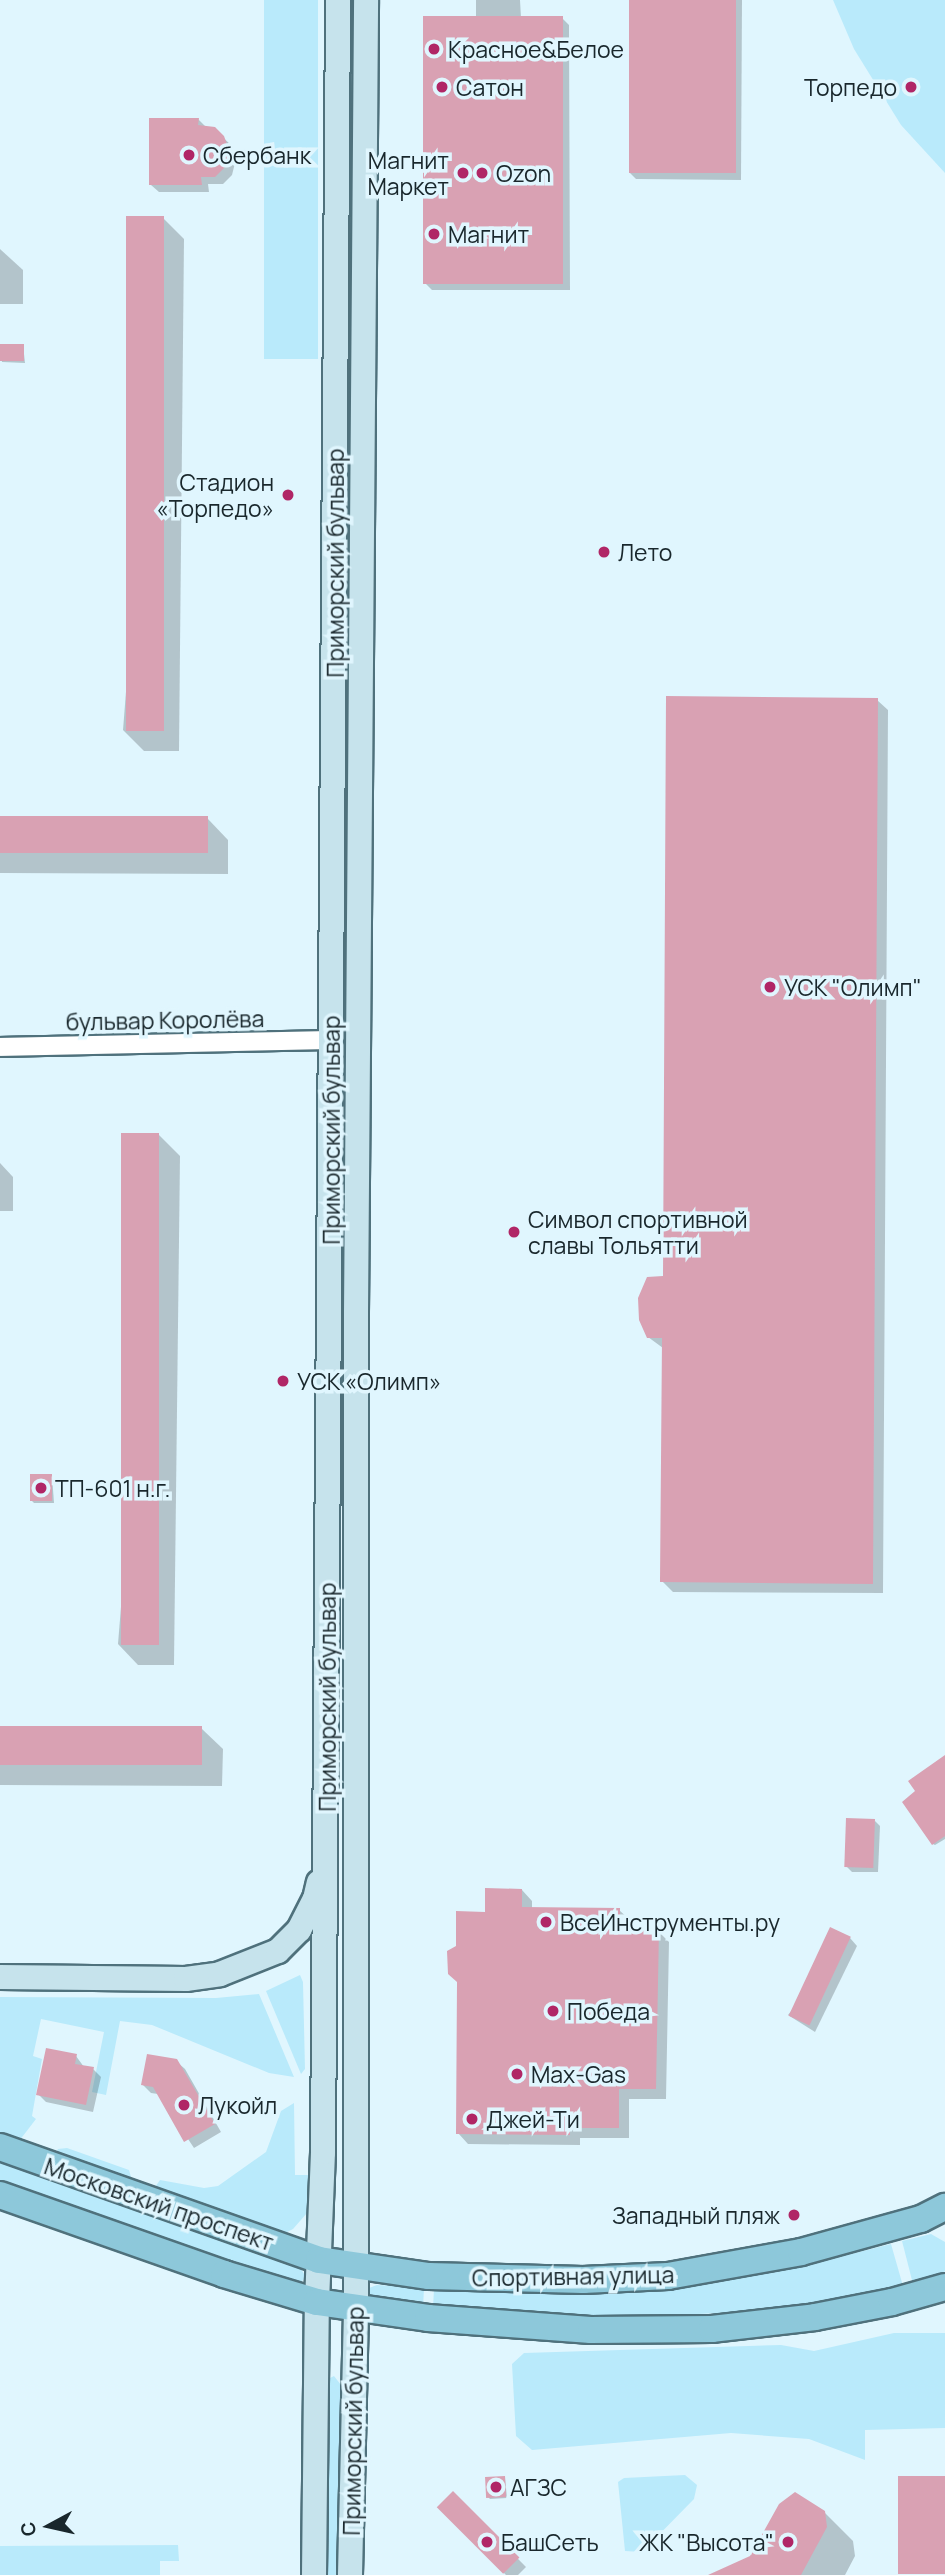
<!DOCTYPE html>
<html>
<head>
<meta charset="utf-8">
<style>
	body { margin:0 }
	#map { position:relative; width:945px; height:2575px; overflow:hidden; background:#e0f6fe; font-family:Manrope,sans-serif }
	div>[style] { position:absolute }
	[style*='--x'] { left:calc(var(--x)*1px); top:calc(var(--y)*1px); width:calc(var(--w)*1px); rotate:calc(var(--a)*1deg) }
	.green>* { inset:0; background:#b9eafb; transform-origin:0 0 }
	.shadow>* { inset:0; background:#0003 }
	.building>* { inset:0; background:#d9a1b3; transform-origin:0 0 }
	.roads { filter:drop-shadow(2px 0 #4f717c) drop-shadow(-2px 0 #4f717c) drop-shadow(0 2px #4f717c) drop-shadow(0 -2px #4f717c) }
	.minor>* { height:18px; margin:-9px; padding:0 9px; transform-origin:9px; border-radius:9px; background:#fff }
	.secondary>* { height:24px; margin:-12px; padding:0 12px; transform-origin:12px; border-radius:12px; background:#c6e3ec }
	.primary>* { height:26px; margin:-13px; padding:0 13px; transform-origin:13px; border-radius:13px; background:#8dc8da }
	.dots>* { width:19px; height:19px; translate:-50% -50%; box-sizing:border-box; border:4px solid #e0f6fe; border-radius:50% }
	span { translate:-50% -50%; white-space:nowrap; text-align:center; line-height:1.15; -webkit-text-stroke:7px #e0f6fe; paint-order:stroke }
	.poi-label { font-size:23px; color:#19272c }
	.left { translate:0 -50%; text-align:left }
	.right { translate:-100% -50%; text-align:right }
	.street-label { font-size:23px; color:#19272c }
	.north { position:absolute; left:14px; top:2491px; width:70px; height:70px; -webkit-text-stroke:5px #e0f6fe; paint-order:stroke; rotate:262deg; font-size:19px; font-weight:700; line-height:28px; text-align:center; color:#19272c }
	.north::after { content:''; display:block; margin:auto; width:24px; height:32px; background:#19272c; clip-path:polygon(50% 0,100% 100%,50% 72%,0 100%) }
</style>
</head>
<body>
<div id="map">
	<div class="green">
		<i style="left:264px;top:0;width:54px;height:359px"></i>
		<i style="clip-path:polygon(833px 0,945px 0,945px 173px,901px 125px,854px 49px)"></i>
		<i style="clip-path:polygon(300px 1975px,303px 1982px,305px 2069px,301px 2074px,266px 1991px)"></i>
		<i style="clip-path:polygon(259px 1994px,294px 2077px,269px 2073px,152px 2025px,120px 2021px,106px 2095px,92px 2092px,104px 2032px,41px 2019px,33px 2056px,42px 2059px,32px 2116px,36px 2119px,16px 2145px,0 2140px,0 1997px,216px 1998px)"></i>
		<i style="clip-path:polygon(294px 2103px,295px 2175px,309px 2175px,310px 2200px,307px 2213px,293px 2229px,283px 2234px,153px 2190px,160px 2180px,204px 2188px,218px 2186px,266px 2152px,281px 2111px)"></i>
		<i style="clip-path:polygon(67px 2148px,129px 2170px,131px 2177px,128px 2182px,55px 2154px,58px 2149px)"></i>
		<i style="clip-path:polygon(0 2159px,299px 2266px,306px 2277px,301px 2282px,284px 2280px,0 2180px)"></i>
		<i style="clip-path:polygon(931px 2234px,945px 2242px,945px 2271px,941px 2276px,913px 2284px,902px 2241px)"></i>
		<i style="clip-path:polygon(891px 2244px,903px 2286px,777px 2310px,638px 2317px,433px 2309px,434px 2288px,680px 2286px,803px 2266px)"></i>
		<i style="clip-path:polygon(377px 2285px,424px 2288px,423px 2308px,373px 2299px,368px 2295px,369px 2288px)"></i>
		<i style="clip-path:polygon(894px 2333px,945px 2333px,945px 2428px,865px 2430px,865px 2460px,809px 2439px,731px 2433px,532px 2450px,516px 2436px,512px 2364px,524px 2353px,781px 2345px,814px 2351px)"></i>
		<i style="clip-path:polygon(334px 2376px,341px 2385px,339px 2575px,324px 2575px,328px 2379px)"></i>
		<i style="clip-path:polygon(685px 2475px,697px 2485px,694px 2499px,642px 2552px,625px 2551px,618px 2482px,624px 2478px)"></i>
		<i style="clip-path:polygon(178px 2545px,179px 2561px,160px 2561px,160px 2575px,0 2575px,0 2546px)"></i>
	</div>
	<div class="shadow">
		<i style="clip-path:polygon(476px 0,520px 0,521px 18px,562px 18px,569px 25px,570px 290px,432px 290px,425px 283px,476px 18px)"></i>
		<i style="clip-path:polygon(631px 0,742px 0,741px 180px,636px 179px,629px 172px)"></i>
		<i style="clip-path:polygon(198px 119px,207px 128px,214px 129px,232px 146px,236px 159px,232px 175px,223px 184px,208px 184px,209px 192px,159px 192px,151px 185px)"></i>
		<i style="clip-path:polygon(163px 218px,184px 239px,179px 751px,144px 751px,123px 730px)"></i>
		<i style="clip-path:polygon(0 249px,23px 270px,23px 304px,0 304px)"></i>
		<i style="clip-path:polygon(0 345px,23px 345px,25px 363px,2px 362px)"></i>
		<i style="clip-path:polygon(877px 700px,888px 710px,883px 1593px,673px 1592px,662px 1581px,663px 1348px,648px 1337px,664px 1278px)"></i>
		<i style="clip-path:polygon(0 818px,208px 819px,228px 840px,228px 874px,0 873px)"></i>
		<i style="clip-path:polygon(159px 1135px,180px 1156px,174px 1665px,138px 1665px,118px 1644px)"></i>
		<i style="clip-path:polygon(0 1163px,13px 1177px,13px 1211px,0 1211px)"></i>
		<i style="clip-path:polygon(52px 1476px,54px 1503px,34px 1503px,32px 1501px)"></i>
		<i style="clip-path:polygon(0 1727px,202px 1729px,223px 1749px,222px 1786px,0 1785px)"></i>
		<i style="clip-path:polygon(945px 1757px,945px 1839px,935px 1845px,933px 1844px)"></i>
		<i style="clip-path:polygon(875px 1821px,880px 1826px,878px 1872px,852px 1872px,847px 1867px)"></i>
		<i style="clip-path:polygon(522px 1890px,532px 1901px,532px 1909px,619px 1910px,630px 1920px,630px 1931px,658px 1931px,669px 1942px,666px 2099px,629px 2099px,629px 2138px,580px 2138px,580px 2145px,468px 2144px,458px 2133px,458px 1947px,486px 1913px)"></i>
		<i style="clip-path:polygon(850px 1938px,857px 1946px,815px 2032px,788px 2015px)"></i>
		<i style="clip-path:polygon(76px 2056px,84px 2067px,93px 2069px,101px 2077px,93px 2112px,46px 2102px,38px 2094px)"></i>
		<i style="clip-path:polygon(176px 2061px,185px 2069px,221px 2132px,194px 2148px,158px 2094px,151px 2093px,143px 2085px)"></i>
		<i style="clip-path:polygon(505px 2478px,507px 2498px,490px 2499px,488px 2497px)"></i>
		<i style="clip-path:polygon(453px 2493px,526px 2567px,518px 2575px,506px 2575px,439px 2507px)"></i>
		<i style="clip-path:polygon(824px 2512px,853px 2541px,855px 2556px,845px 2575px,713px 2575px,751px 2558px)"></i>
	</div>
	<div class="building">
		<i style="left:629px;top:0;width:107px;height:173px"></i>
		<i style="left:423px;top:16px;width:140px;height:268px"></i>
		<i style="clip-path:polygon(149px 118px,199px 118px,198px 125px,215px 127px,224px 136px,229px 150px,225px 167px,215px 177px,201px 177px,202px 185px,149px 185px)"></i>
		<i style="left:126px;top:216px;width:38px;height:515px"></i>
		<i style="left:0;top:344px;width:24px;height:17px"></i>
		<i style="clip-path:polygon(666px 696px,878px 698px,873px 1584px,660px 1582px,662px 1338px,647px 1338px,639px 1320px,638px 1298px,647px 1277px,663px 1276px)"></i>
		<i style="left:0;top:816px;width:208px;height:37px"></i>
		<i style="left:121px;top:1133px;width:38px;height:512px"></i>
		<i style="left:30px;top:1474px;width:22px;height:27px"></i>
		<i style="left:0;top:1726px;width:202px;height:39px"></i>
		<i style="clip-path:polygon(945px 1755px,945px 1836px,932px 1845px,902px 1802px,915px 1791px,908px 1781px)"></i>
		<i style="left:846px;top:1818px;width:29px;height:49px;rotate:2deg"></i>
		<i style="clip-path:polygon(485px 1888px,522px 1889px,522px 1907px,620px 1908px,620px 1929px,659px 1929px,656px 2089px,619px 2089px,619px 2128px,570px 2128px,570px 2135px,456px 2134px,457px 1982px,448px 1974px,447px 1951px,456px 1946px,456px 1911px,485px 1912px)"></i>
		<i style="left:830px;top:1927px;width:23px;height:98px;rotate:25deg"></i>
		<i style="clip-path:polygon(46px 2048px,77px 2054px,75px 2064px,94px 2067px,86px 2105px,36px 2095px)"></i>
		<i style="clip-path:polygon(147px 2054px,177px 2059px,215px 2124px,184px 2142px,153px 2087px,141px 2085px)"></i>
		<i style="left:505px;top:2476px;width:21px;height:20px;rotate:87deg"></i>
		<i style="left:945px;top:2476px;width:98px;height:47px;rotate:90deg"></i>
		<i style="left:453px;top:2491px;width:94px;height:23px;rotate:45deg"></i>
		<i style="clip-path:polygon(795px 2492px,825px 2511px,827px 2527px,801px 2575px,708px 2575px,750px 2556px,779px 2504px)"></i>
	</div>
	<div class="roads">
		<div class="minor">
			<i style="--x:0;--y:1047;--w:332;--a:-1.2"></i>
		</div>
		<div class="secondary">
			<i style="--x:0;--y:1977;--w:186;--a:0.6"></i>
			<i style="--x:186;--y:1979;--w:34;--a:-8"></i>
			<i style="--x:220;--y:1974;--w:62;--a:-21.6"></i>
			<i style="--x:278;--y:1951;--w:30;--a:-45"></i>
			<i style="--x:299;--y:1930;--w:35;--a:-63"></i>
			<i style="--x:315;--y:1899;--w:17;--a:-77"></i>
			<i style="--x:314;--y:2575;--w:273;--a:-89.4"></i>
			<i style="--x:317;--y:2302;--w:150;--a:-87.7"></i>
			<i style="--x:323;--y:2152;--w:2152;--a:-89.6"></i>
			<i style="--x:350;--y:2575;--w:266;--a:-88.7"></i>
			<i style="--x:356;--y:2309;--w:996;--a:-90"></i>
			<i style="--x:356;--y:1313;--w:1313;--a:-89.56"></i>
		</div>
		<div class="primary">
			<i style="--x:0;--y:2147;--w:338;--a:19.5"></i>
			<i style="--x:319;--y:2260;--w:111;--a:8.3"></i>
			<i style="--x:429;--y:2276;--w:154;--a:1.5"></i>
			<i style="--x:583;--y:2280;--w:85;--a:-2.7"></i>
			<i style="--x:668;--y:2276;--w:135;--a:-10.2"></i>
			<i style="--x:801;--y:2252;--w:124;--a:-15.4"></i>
			<i style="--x:921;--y:2219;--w:27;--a:-27"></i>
			<i style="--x:0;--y:2195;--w:238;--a:19.4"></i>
			<i style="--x:224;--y:2274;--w:97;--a:16.8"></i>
			<i style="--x:317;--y:2302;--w:112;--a:8.2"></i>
			<i style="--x:428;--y:2318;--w:163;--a:4.2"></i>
			<i style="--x:591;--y:2330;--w:121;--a:-0.5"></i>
			<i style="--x:712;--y:2329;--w:104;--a:-6.6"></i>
			<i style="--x:815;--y:2317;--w:78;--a:-11"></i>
			<i style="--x:892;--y:2302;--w:55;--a:-15.8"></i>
		</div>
	</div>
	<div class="dots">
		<i style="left:434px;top:49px;background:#b02666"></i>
		<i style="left:442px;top:87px;background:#b02666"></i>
		<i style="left:911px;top:87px;background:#b02666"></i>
		<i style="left:189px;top:155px;background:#b02666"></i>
		<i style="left:463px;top:173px;background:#b02666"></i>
		<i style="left:482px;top:173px;background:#b02666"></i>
		<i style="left:434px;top:234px;background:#b02666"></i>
		<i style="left:288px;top:495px;background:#b02666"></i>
		<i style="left:604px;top:552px;background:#b02666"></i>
		<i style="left:770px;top:987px;background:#b02666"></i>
		<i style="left:514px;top:1232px;background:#b02666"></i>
		<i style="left:283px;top:1381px;background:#b02666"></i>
		<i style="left:41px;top:1488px;background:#b02666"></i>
		<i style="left:546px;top:1922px;background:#b02666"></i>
		<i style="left:553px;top:2011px;background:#b02666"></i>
		<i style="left:517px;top:2074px;background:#b02666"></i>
		<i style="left:184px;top:2105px;background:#b02666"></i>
		<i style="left:472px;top:2119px;background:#b02666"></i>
		<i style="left:794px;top:2215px;background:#b02666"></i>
		<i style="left:496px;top:2487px;background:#b02666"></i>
		<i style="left:487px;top:2542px;background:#b02666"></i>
		<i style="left:788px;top:2542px;background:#b02666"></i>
	</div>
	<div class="poi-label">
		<span class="left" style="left:448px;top:49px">Красное&amp;Белое</span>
		<span class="left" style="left:456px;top:87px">Сатон</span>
		<span class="right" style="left:897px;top:87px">Торпедо</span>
		<span class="left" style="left:203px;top:155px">Сбербанк</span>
		<span class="right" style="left:449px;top:173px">Магнит<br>Маркет</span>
		<span class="left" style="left:496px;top:173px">Ozon</span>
		<span class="left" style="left:448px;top:234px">Магнит</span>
		<span class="right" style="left:274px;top:495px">Стадион<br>«Торпедо»</span>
		<span class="left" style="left:618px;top:552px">Лето</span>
		<span class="left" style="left:784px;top:987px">УСК "Олимп"</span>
		<span class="left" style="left:528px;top:1232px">Символ спортивной<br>славы Тольятти</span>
		<span class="left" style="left:297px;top:1381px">УСК «Олимп»</span>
		<span class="left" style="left:55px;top:1488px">ТП-601 н.г.</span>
		<span class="left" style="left:560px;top:1922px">ВсеИнструменты.ру</span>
		<span class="left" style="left:567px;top:2011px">Победа</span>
		<span class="left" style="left:531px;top:2074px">Max-Gas</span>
		<span class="left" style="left:198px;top:2105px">Лукойл</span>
		<span class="left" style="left:486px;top:2119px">Джей-Ти</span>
		<span class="right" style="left:780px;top:2215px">Западный пляж</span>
		<span class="left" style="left:510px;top:2487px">АГЗС</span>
		<span class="left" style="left:501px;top:2542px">БашСеть</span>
		<span class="right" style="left:774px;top:2542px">ЖК "Высота"</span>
	</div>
	<div class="street-label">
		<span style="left:335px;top:563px;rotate:-90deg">Приморский бульвар</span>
		<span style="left:165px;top:1020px;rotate:-1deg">бульвар Королёва</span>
		<span style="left:331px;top:1130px;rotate:-90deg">Приморский бульвар</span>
		<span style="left:327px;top:1697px;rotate:-90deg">Приморский бульвар</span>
		<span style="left:159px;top:2204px;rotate:19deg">Московский проспект</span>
		<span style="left:573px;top:2276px;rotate:-1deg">Спортивная улица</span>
		<span style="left:353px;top:2421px;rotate:-89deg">Приморский бульвар</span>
	</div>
	<div class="north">С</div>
</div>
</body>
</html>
